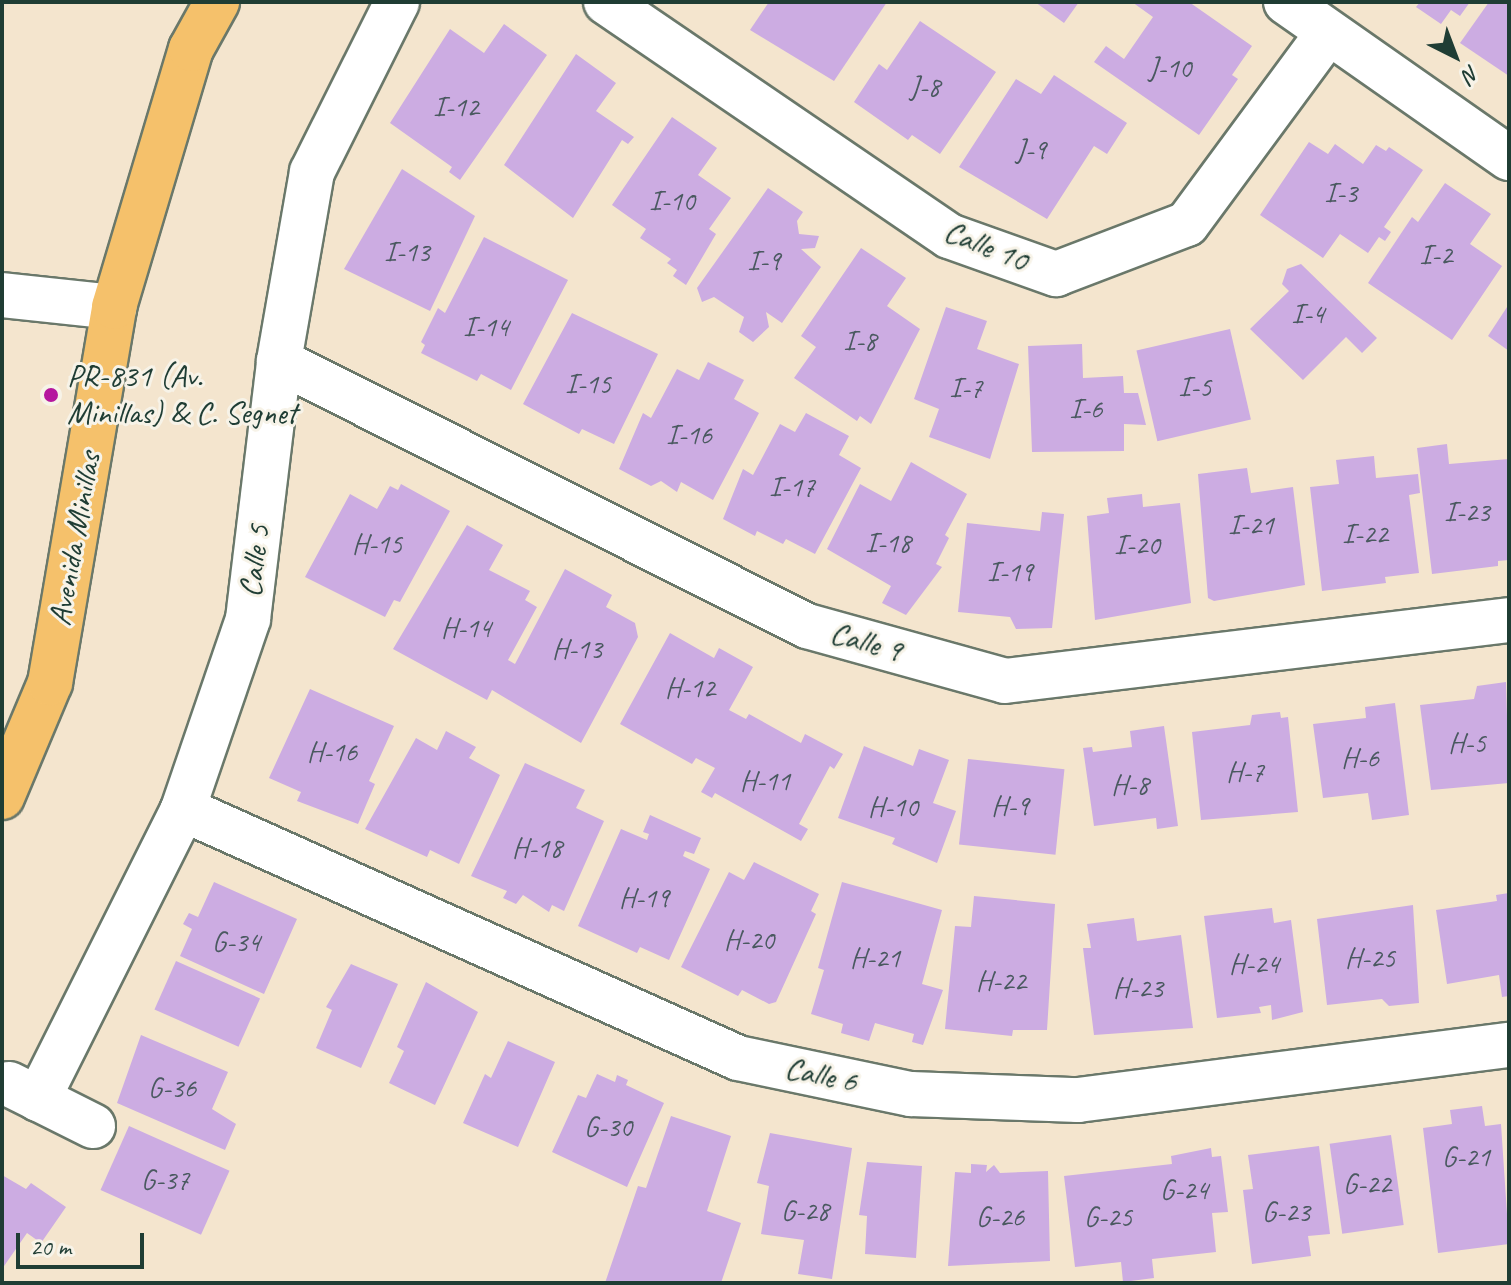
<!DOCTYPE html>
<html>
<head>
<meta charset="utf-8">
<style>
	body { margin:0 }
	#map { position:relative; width:1511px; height:1285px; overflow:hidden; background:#f4e5ce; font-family:Caveat,sans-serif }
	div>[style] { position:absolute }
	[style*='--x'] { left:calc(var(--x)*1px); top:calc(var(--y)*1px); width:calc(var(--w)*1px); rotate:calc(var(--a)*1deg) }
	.building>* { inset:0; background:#ccace2; transform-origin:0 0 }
	.roads { filter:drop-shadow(2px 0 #6a786a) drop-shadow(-2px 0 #6a786a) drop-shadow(0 2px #6a786a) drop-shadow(0 -2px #6a786a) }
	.minor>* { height:44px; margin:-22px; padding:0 22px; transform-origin:22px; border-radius:22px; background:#fff }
	.major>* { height:44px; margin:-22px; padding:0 22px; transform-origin:22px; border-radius:22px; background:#f5c16b }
	.dots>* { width:22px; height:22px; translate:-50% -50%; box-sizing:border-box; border:4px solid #f7f3e8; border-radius:50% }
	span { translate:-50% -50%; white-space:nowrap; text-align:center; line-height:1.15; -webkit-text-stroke:6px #f7f3e8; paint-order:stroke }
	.number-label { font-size:28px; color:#4a5960 }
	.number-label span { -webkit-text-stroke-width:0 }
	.street-label { font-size:32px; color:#1f3d34 }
	.poi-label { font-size:32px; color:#1f3d34 }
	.left { translate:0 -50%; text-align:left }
	.frame { position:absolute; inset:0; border:4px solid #1f3d34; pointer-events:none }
	.north { position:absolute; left:1415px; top:16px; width:80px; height:80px; -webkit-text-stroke:6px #f7f3e8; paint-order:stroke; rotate:138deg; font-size:22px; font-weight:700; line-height:32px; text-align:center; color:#1f3d34 }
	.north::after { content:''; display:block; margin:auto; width:28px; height:36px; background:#1f3d34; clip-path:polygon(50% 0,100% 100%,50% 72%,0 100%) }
	.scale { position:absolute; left:16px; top:1233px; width:128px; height:36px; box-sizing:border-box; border:4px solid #1f3d34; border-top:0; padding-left:10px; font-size:24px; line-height:28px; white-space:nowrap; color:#1f3d34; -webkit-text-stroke:6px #f7f3e8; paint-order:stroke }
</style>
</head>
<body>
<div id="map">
	<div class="building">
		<i style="clip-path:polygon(769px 2px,887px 2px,834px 81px,750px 30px)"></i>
		<i style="clip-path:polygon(1035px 2px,1079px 2px,1064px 23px)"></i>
		<i style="clip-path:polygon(1132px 2px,1189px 2px,1252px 46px,1232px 75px,1238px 79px,1199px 135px,1094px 62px,1106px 46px,1124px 59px,1153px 17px)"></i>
		<i style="clip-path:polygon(1420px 2px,1470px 2px,1460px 16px,1451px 10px,1441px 24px,1416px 7px)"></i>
		<i style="clip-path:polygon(1489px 2px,1509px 2px,1509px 76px,1460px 43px)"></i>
		<i style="clip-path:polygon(920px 21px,996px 72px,940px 154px,912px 135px,908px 140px,854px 102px,879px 64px,887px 70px)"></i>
		<i style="clip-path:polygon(504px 24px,547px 55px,460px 180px,449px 172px,452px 167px,390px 123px,450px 29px,484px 53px)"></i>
		<i style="clip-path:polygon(576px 54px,616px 83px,596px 111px,634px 137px,628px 144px,622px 140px,573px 218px,504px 165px)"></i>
		<i style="clip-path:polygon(1054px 75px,1127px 123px,1107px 154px,1094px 146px,1047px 219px,959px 167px,1016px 79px,1041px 94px)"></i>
		<i style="clip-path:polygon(672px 117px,717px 148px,698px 175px,731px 198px,709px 229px,716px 234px,686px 285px,673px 276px,677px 270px,667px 263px,671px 259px,640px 238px,646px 229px,612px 205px)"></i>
		<i style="clip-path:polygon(1309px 142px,1328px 154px,1335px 144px,1363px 164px,1376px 145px,1386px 151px,1389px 147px,1423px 170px,1384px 227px,1391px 232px,1385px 241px,1379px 237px,1368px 253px,1340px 234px,1323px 258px,1260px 215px)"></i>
		<i style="clip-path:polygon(402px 169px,475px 216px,430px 311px,344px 269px)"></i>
		<i style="clip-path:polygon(1445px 183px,1491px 214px,1470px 244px,1502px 266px,1452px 340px,1368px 283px,1412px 217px,1418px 222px)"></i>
		<i style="clip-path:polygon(768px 188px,803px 212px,797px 221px,799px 234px,819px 236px,815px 248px,801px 249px,821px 267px,782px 323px,766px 312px,769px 327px,753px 342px,739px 332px,744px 317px,714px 297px,702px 302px,697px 288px)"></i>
		<i style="clip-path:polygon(484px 237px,568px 280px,511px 390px,481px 374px,477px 381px,421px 353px,425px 345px,421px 342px,438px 308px,445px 313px)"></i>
		<i style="clip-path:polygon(861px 248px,906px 278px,887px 306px,920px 329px,871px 424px,860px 416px,857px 421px,794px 378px,816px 347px,801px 336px)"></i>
		<i style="clip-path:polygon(1301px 264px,1377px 338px,1362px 353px,1346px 337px,1303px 380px,1250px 329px,1289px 291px,1282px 284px,1287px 269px)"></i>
		<i style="clip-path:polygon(1509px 304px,1509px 351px,1488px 336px)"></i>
		<i style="clip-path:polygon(946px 307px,987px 321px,977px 349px,1019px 364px,990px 459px,929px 437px,939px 409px,914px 399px)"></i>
		<i style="clip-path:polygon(572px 313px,658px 354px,614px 444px,582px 429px,579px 434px,523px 404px)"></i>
		<i style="left:1230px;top:329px;width:93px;height:96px;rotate:77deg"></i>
		<i style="clip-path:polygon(1082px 344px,1083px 378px,1123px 376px,1124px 393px,1138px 393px,1146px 425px,1124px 424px,1124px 451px,1032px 452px,1028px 346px)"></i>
		<i style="clip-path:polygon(708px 362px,744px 380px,734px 399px,759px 413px,713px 500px,681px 482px,677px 492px,661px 481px,651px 486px,619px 469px,643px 413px,651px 418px,677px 369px,699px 380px)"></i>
		<i style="clip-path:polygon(806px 413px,849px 436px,839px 455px,861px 468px,815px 554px,786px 539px,783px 544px,757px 531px,755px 536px,723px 519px,743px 469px,753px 475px,780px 424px,795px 432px)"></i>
		<i style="clip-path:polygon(1447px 444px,1449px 464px,1509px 459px,1509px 560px,1498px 561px,1498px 566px,1432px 574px,1417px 448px)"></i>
		<i style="clip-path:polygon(1374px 456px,1376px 478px,1418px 474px,1420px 493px,1409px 495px,1419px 573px,1385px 577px,1386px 583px,1322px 591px,1310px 487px,1339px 484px,1336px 460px)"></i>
		<i style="clip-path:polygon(911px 462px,967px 494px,945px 535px,949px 538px,936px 564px,942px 567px,906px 615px,882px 603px,891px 586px,827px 549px,860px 484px,891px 501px)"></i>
		<i style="clip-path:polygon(1247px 468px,1251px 493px,1293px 487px,1305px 585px,1214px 601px,1208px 598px,1198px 474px)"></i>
		<i style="clip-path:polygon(401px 484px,450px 511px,400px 602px,394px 600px,385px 617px,305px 577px,350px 494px,377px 509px,390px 486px,398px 490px)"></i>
		<i style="clip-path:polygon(1142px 494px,1143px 507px,1180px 503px,1191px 603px,1095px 620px,1087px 516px,1109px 513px,1107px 498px)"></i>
		<i style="clip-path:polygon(1042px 512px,1064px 514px,1052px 628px,1016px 629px,1010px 617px,958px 612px,967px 523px,1040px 531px)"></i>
		<i style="clip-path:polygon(467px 525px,503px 545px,489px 570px,530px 591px,525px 600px,537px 607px,508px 660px,515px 664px,565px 569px,612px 595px,606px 607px,635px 623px,638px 637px,581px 743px,492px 690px,487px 700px,393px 649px)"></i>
		<i style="clip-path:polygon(670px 633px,714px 658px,719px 648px,753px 667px,729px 710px,746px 719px,749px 714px,801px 743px,805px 734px,843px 754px,834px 769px,830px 766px,799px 824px,808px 829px,801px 841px,715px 793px,712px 798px,701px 792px,715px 768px,696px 758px,692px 764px,620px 724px)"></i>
		<i style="clip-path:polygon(1506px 682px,1509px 783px,1431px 790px,1420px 705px,1474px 699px,1477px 686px)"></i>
		<i style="clip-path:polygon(310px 689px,394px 726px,369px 781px,375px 784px,358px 824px,297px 801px,301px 792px,269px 778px)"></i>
		<i style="clip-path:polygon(1395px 703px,1409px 815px,1372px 820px,1368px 793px,1323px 798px,1313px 724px,1366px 718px,1365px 707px)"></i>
		<i style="clip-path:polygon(1280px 712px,1281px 718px,1288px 717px,1298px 812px,1201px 820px,1192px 732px,1250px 725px,1252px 715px)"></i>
		<i style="clip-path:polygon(1164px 726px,1178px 826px,1157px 829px,1156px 818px,1094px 826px,1083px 748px,1092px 747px,1093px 752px,1132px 747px,1130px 731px)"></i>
		<i style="clip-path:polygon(446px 731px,476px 747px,469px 758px,500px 775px,459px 864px,430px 850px,427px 857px,365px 829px,416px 738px,437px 750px)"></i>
		<i style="clip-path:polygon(864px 746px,913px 766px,919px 749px,949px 760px,933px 803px,956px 811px,937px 863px,892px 844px,895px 838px,838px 818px)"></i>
		<i style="left:968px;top:759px;width:97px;height:86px;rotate:6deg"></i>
		<i style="clip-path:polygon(525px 763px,585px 790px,576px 808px,604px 821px,564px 911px,552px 905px,549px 912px,523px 895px,516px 904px,503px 898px,507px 891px,471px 876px)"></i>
		<i style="clip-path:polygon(650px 815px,701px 838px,694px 854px,685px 851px,683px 856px,710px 869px,669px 960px,640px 947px,637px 953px,578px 926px,621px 829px,647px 840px,649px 834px,643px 832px)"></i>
		<i style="clip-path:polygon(754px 862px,819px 894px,811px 911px,816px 914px,776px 1002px,769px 1004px,742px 990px,738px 996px,681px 967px,729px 872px,744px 880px)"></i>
		<i style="clip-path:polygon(214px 882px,297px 919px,264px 994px,180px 956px,192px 929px,183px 924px,189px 913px,198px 917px)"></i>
		<i style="clip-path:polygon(842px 882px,942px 910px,922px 984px,943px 990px,923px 1045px,912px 1042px,914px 1034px,875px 1023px,869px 1041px,841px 1033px,843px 1024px,811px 1014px,824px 970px,818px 968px)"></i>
		<i style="clip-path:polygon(1509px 893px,1509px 996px,1502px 997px,1499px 975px,1447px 984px,1436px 910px,1497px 901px,1496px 895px)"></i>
		<i style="clip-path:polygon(974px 896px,1055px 904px,1047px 1030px,1013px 1030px,1012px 1036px,945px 1029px,955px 926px,971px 927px)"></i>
		<i style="clip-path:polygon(1413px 905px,1419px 1003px,1389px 1006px,1382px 999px,1327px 1005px,1317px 919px)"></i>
		<i style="clip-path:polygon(1272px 908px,1274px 923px,1291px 920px,1303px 1012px,1272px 1020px,1271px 1005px,1259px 1007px,1261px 1013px,1217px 1018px,1204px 916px)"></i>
		<i style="clip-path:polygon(1134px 918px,1137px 941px,1181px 935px,1193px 1028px,1094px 1035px,1083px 948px,1091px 948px,1087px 924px)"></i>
		<i style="left:176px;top:961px;width:92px;height:53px;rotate:24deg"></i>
		<i style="clip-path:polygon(351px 964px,398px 984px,361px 1068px,316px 1048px,332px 1010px,326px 1007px)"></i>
		<i style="clip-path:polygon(426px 982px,478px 1012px,435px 1105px,389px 1083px,404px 1051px,397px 1047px)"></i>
		<i style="clip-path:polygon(141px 1035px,228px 1072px,212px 1109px,236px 1124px,225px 1150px,117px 1103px)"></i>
		<i style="clip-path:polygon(508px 1041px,555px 1062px,518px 1147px,463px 1123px,485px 1074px,491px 1078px)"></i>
		<i style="clip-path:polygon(597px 1074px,615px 1082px,617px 1075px,628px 1080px,626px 1085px,664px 1103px,627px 1187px,552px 1152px,578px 1095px,586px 1098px)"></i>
		<i style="clip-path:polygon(1482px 1106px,1485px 1126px,1501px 1124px,1509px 1244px,1438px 1253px,1423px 1128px,1452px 1124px,1450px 1110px)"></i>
		<i style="clip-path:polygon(671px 1116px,731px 1136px,707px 1211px,741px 1223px,721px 1283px,605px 1283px,638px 1186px,646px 1188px)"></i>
		<i style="left:129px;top:1126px;width:110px;height:70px;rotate:24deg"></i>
		<i style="clip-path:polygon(770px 1133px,852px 1148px,832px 1279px,798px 1274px,804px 1240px,761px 1234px,769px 1186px,757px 1183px)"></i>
		<i style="left:1391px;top:1135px;width:91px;height:62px;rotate:82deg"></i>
		<i style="clip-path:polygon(1319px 1146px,1330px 1234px,1308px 1236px,1311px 1256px,1252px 1264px,1243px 1190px,1253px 1189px,1248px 1155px)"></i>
		<i style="clip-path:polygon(1211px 1148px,1212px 1157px,1221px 1156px,1228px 1212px,1212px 1213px,1216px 1252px,1152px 1259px,1154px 1278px,1123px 1282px,1121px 1262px,1075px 1267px,1064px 1176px,1172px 1164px,1171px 1156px)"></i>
		<i style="clip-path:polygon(867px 1162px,922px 1166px,916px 1258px,865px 1254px,867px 1216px,859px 1215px)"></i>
		<i style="clip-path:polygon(971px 1164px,987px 1165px,986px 1172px,994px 1165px,1000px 1173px,1048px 1171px,1050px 1261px,948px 1266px,955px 1172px,971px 1173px)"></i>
		<i style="clip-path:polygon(2px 1175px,26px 1189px,31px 1183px,66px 1207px,41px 1243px,27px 1233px,2px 1269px)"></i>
	</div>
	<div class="roads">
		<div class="minor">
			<i style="--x:606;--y:2;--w:415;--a:34.3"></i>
			<i style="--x:949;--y:236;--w:114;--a:19.6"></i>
			<i style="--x:1056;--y:274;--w:140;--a:-20.9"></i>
			<i style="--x:1187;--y:224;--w:237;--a:-53.6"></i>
			<i style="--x:1286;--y:2;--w:272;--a:35"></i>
			<i style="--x:2;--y:295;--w:113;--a:6.1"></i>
			<i style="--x:279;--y:361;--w:591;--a:26.65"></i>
			<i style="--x:807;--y:626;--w:205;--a:15.5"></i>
			<i style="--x:1005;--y:681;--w:508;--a:-6.9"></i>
			<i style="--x:183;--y:809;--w:608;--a:24.16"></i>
			<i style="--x:738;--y:1058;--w:177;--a:11.8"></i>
			<i style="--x:911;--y:1094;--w:167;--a:2.1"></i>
			<i style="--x:1078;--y:1100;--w:434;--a:-7.3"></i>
			<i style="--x:9;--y:1084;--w:94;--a:26.6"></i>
			<i style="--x:38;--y:1099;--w:324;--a:-63.4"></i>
			<i style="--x:183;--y:809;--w:201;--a:-71.1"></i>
			<i style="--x:248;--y:619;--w:260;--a:-83.1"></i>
			<i style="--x:279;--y:361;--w:192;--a:-80.1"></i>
			<i style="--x:312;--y:172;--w:190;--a:-63.4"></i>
		</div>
		<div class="major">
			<i style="--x:2;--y:797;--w:124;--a:-67.2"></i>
			<i style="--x:50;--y:683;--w:381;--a:-80.3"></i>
			<i style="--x:114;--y:307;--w:269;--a:-73.4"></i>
			<i style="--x:191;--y:49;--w:54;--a:-61"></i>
		</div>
	</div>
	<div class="dots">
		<i style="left:51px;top:395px;background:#b5179e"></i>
	</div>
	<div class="number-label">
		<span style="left:1170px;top:68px">J-10</span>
		<span style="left:925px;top:87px">J-8</span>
		<span style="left:456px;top:107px">I-12</span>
		<span style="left:1031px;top:150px">J-9</span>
		<span style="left:1341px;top:193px">I-3</span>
		<span style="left:672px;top:201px">I-10</span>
		<span style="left:407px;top:252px">I-13</span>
		<span style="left:1436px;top:255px">I-2</span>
		<span style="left:764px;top:261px">I-9</span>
		<span style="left:1308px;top:314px">I-4</span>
		<span style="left:486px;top:327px">I-14</span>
		<span style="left:860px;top:341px">I-8</span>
		<span style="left:588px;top:384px">I-15</span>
		<span style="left:1195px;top:387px">I-5</span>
		<span style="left:966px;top:388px">I-7</span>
		<span style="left:1086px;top:409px">I-6</span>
		<span style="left:689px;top:435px">I-16</span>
		<span style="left:792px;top:487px">I-17</span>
		<span style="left:1467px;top:512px">I-23</span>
		<span style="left:1251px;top:525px">I-21</span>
		<span style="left:1365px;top:534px">I-22</span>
		<span style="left:888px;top:543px">I-18</span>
		<span style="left:377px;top:544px">H-15</span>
		<span style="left:1137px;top:545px">I-20</span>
		<span style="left:1010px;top:572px">I-19</span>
		<span style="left:466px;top:628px">H-14</span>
		<span style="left:577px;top:649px">H-13</span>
		<span style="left:690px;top:688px">H-12</span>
		<span style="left:1467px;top:743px">H-5</span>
		<span style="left:332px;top:752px">H-16</span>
		<span style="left:1360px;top:758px">H-6</span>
		<span style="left:1245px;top:772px">H-7</span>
		<span style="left:765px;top:781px">H-11</span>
		<span style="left:1130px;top:785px">H-8</span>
		<span style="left:1010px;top:806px">H-9</span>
		<span style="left:893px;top:807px">H-10</span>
		<span style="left:537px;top:848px">H-18</span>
		<span style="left:644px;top:898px">H-19</span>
		<span style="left:749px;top:940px">H-20</span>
		<span style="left:236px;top:942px">G-34</span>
		<span style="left:875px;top:958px">H-21</span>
		<span style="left:1370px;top:958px">H-25</span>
		<span style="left:1254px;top:964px">H-24</span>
		<span style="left:1001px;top:981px">H-22</span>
		<span style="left:1138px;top:988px">H-23</span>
		<span style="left:172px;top:1088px">G-36</span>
		<span style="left:608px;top:1127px">G-30</span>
		<span style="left:1466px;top:1157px">G-21</span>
		<span style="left:165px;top:1180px">G-37</span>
		<span style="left:1367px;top:1184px">G-22</span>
		<span style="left:1184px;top:1190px">G-24</span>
		<span style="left:805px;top:1211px">G-28</span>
		<span style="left:1286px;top:1212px">G-23</span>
		<span style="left:1000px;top:1217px">G-26</span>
		<span style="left:1108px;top:1217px">G-25</span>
	</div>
	<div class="street-label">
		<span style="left:986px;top:246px;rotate:22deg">Calle 10</span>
		<span style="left:75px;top:539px;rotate:-80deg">Avenida Minillas</span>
		<span style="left:255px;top:561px;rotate:-83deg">Calle 5</span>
		<span style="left:866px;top:642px;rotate:16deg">Calle 9</span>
		<span style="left:821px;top:1075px;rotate:12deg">Calle 6</span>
	</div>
	<div class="poi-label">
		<span class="left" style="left:67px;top:395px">PR-831 (Av.<br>Minillas) &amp; C. Segnet</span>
	</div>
	<div class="frame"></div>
	<div class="north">N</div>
	<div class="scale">20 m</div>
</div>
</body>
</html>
